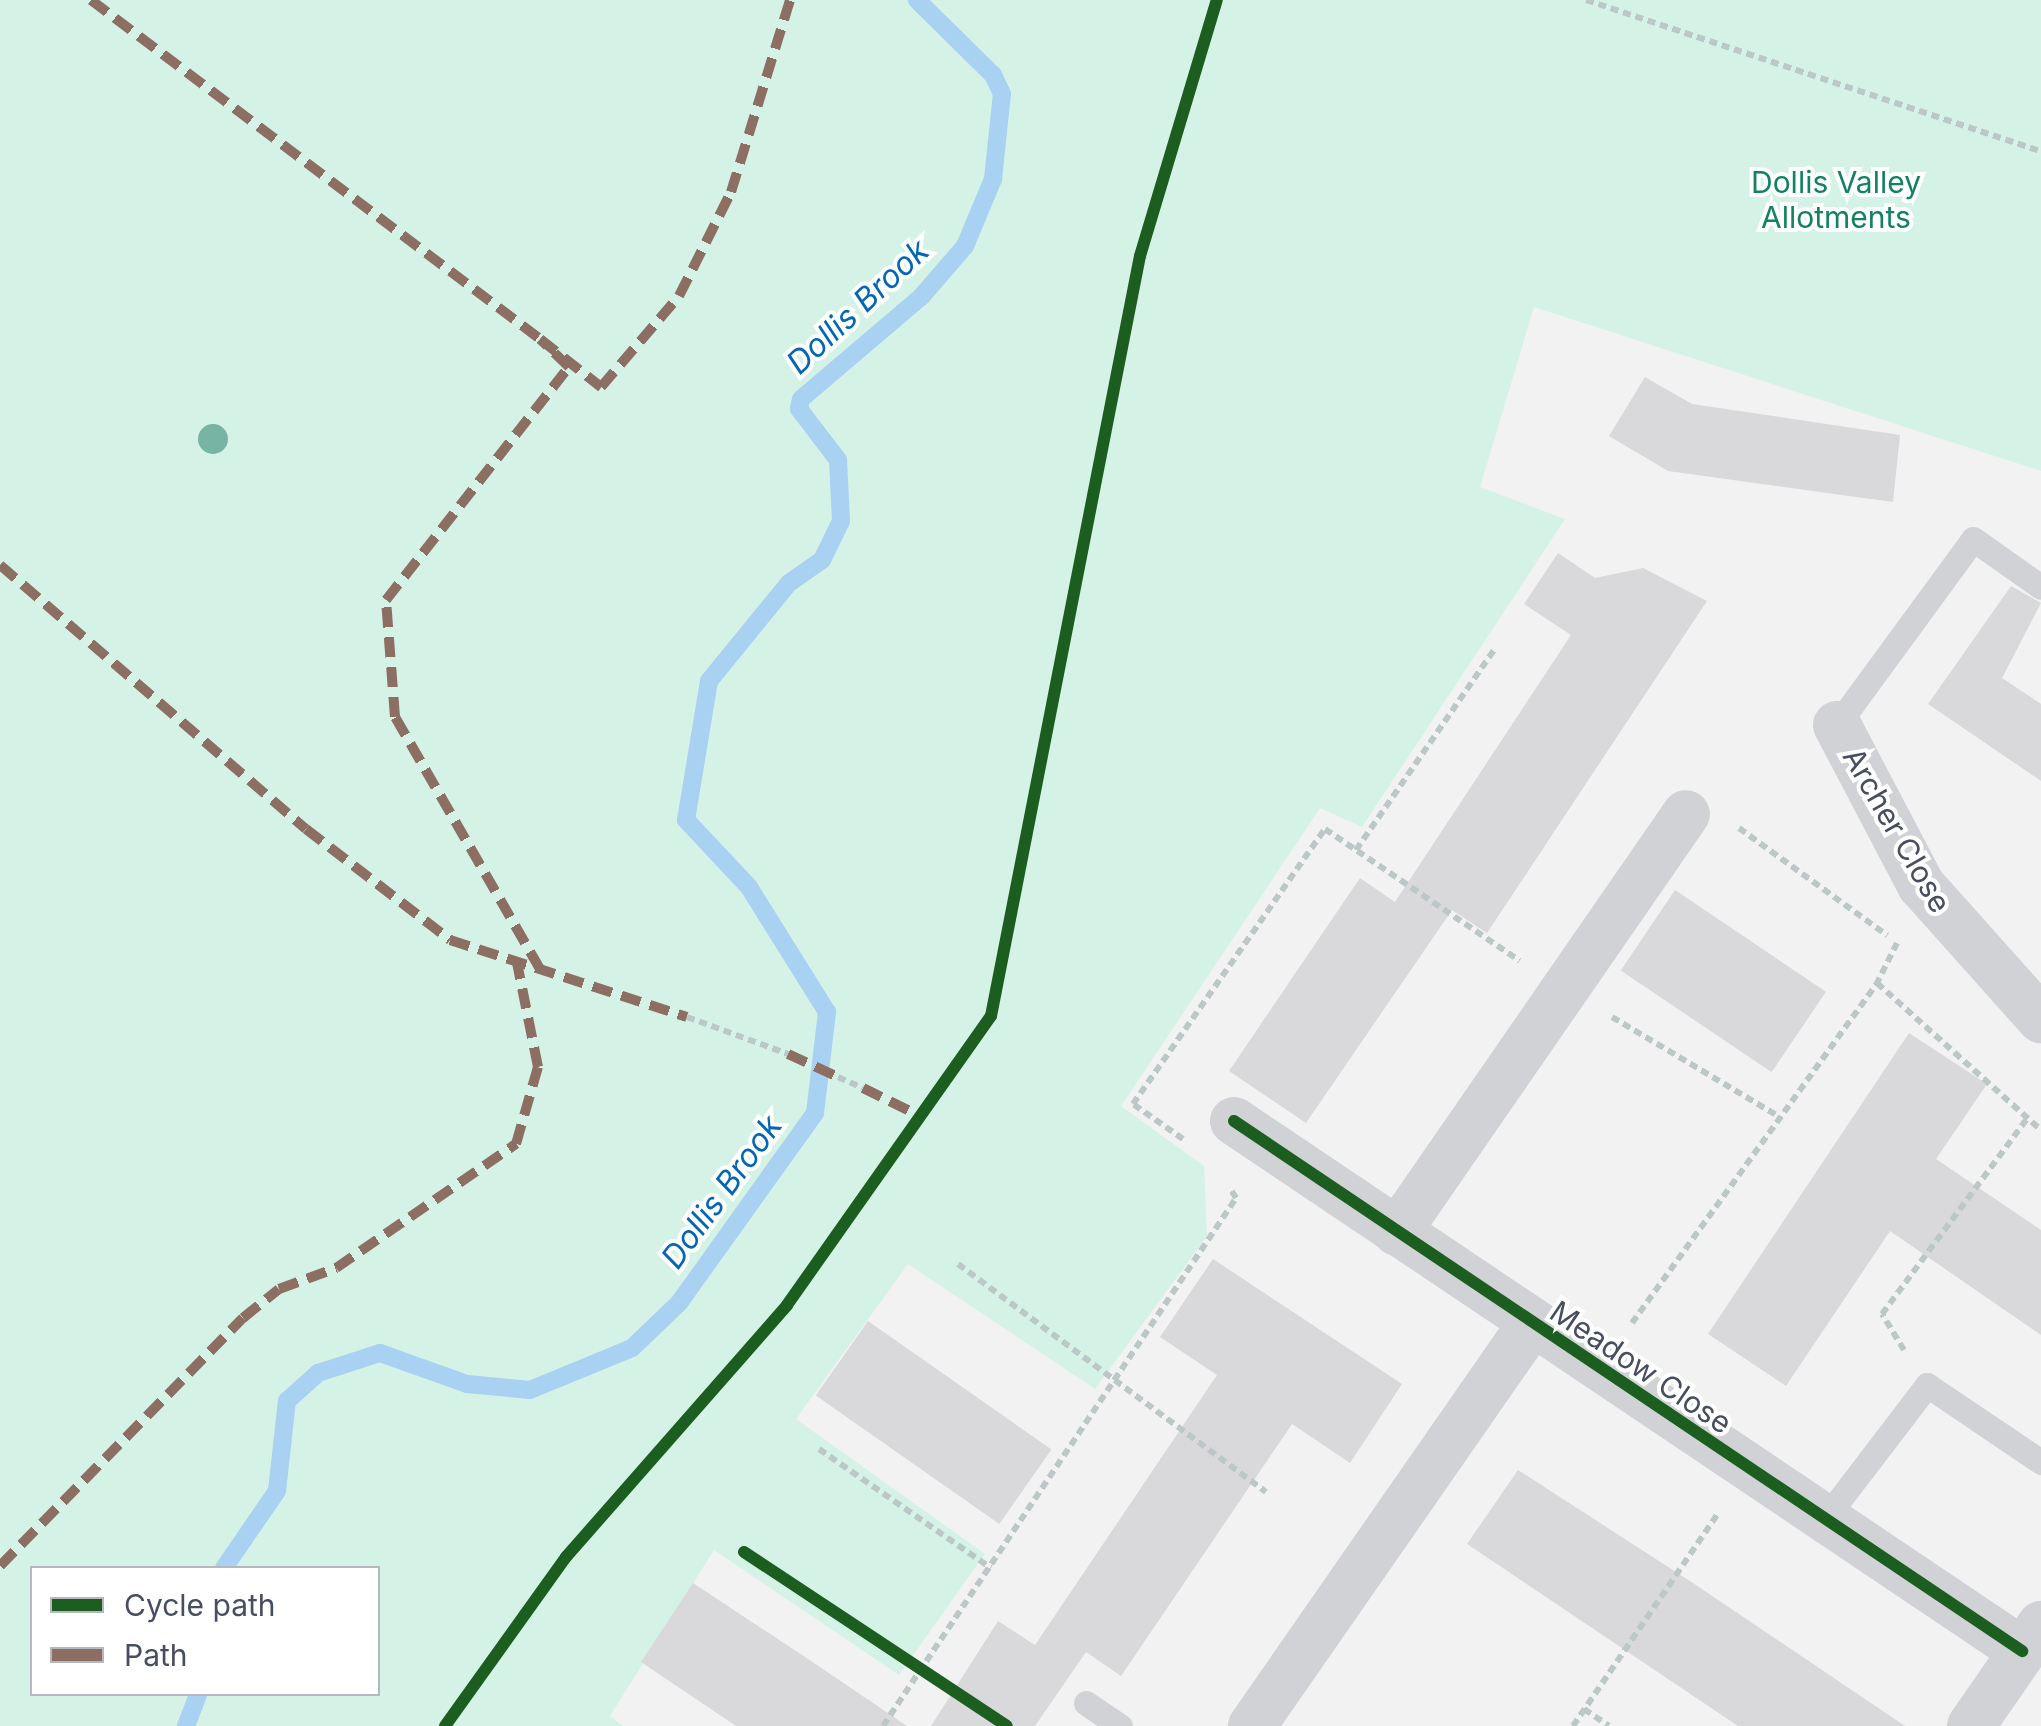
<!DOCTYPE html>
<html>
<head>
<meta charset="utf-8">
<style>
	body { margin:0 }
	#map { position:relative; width:2041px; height:1726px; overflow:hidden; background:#f2f2f2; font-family:Inter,sans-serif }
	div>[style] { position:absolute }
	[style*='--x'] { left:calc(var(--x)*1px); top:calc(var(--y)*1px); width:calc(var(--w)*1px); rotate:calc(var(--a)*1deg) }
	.green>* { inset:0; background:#d5f2e7 }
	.stream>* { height:18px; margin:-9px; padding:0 9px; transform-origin:9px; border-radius:9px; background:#a8d1f2 }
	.building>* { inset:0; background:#d9d9dc; transform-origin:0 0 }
	.path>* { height:6px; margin-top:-3px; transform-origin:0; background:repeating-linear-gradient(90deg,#bbc8c7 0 8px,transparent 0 13px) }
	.service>* { height:25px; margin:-12.5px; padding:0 12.5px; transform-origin:12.5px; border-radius:12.5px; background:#d0d2d5 }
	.minor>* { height:48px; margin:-24px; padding:0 24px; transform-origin:24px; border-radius:24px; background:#d0d2d5 }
	.quiet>* { height:10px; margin-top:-5px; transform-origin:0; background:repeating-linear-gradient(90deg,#8d6e63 0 20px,transparent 0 30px) }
	.cycleway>* { height:12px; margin:-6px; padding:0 6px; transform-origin:6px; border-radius:6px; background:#1b5e20 }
	.trees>* { width:30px; height:30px; margin:-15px; border-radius:50%; background:#77b4a4 }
	span { translate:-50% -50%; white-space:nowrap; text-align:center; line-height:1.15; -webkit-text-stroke:8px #fff; paint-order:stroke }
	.park-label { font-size:30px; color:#128164 }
	.street-label { font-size:30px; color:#474e60 }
	.water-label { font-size:32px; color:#0467b6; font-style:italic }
	.legend { position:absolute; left:30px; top:1566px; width:350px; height:130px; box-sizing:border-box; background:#fff; border:2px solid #b5b8bf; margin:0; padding:12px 18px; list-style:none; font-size:30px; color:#474e60 }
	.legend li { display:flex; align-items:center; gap:20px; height:50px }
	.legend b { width:50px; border:2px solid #b5b8bf }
</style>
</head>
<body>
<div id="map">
	<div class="green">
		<i style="clip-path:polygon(evenodd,0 0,2041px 0,2041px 471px,1534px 307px,1480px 487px,1565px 519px,1362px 827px,1320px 808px,1121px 1106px,1204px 1166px,1207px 1236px,1095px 1389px,908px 1264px,796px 1419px,985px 1554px,899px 1675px,714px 1550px,610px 1716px,623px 1726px,0 1726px,0 0,32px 1568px,378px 1568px,378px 1694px,32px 1694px,32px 1568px)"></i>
	</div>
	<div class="stream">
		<i style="--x:224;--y:1568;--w:93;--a:-55.5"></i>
		<i style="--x:277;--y:1491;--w:91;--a:-83.7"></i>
		<i style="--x:287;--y:1401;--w:42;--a:-42.1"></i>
		<i style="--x:318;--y:1373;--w:65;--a:-17.9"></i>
		<i style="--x:380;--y:1353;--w:92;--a:19.6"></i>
		<i style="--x:467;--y:1384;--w:63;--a:5.4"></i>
		<i style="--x:530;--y:1390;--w:110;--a:-22.4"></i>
		<i style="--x:632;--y:1348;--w:65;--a:-43.8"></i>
		<i style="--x:679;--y:1303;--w:234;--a:-54.4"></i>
		<i style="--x:815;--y:1113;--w:102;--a:-83.2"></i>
		<i style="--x:827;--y:1012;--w:147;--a:-122"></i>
		<i style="--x:749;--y:887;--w:92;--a:-133.2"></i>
		<i style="--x:686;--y:820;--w:141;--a:-80.6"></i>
		<i style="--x:709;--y:681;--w:127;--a:-50.8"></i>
		<i style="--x:789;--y:583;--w:40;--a:-34.9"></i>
		<i style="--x:822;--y:560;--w:43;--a:-64"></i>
		<i style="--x:841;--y:521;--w:61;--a:-92.8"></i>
		<i style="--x:838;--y:460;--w:64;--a:-127.4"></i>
		<i style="--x:799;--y:409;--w:10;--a:-79"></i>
		<i style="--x:801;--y:399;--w:157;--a:-40.4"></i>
		<i style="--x:921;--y:297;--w:67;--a:-49.2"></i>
		<i style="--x:965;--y:246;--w:73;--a:-67.3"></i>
		<i style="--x:993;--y:179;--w:85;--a:-84"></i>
		<i style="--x:1002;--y:94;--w:21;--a:-115"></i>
		<i style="--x:993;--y:75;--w:107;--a:-135.4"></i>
		<i style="--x:186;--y:1726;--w:34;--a:-69"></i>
	</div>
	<div class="building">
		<i style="clip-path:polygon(1645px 377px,1692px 404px,1900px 435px,1893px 502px,1668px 471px,1609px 436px)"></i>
		<i style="clip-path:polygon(1558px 553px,1595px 578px,1643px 568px,1707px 601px,1487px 933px,1452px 910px,1306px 1123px,1229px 1071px,1360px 878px,1395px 902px,1571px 635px,1524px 604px)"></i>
		<i style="clip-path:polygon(2011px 586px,2041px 603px,2002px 678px,2041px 704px,2041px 781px,1928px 704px)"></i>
		<i style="left:1675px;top:890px;width:182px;height:97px;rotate:34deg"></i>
		<i style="clip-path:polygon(1909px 1033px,1987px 1084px,1936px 1159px,2041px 1230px,2041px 1335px,1890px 1231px,1786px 1386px,1708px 1334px)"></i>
		<i style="clip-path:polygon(1213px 1259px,1402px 1384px,1350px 1463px,1292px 1424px,1121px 1676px,1086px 1652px,1035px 1726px,931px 1726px,998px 1621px,1035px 1645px,1217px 1375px,1160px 1337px)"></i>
		<i style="left:868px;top:1321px;width:224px;height:91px;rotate:35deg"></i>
		<i style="clip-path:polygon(1518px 1470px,1693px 1583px,1905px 1726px,1738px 1726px,1467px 1544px)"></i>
		<i style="clip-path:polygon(693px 1583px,814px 1663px,907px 1726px,736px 1726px,641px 1662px)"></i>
	</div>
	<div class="path">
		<i style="--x:1586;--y:0;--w:479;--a:18.4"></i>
		<i style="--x:1739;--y:828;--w:183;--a:35.9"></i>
		<i style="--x:1356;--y:850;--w:243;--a:-55.4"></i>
		<i style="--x:1897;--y:943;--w:45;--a:116.6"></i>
		<i style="--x:1877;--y:983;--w:220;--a:41.9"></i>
		<i style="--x:687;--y:1017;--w:108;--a:20.1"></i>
		<i style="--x:1612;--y:1017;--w:193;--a:30.8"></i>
		<i style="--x:838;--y:1077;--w:27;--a:24"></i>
		<i style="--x:1183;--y:1139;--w:61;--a:-145"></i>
		<i style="--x:1133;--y:1104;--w:335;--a:-55.1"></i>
		<i style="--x:1325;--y:829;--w:235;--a:34.1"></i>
		<i style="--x:958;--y:1264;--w:383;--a:36.5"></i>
		<i style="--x:1632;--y:1323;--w:419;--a:-54.2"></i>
		<i style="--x:1904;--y:1350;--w:42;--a:-121.4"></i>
		<i style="--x:1882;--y:1314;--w:242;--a:-53.4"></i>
		<i style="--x:819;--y:1449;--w:209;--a:34.7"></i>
		<i style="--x:744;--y:1552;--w:315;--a:33.5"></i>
		<i style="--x:1584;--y:1709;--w:30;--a:34"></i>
		<i style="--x:883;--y:1726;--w:635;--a:-56.23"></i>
		<i style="--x:1236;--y:1198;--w:13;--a:-122"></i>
		<i style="--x:1573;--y:1726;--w:259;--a:-55.7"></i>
	</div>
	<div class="service">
		<i style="--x:1837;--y:725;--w:230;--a:-53.8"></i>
		<i style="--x:1973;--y:539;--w:83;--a:35.2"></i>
		<i style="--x:1827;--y:1516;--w:165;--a:-52.6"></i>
		<i style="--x:1927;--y:1385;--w:138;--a:34"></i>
		<i style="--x:1086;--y:1703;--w:41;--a:34.1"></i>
	</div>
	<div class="minor">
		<i style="--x:1837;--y:725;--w:181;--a:62.3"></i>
		<i style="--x:1921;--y:885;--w:180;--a:48.2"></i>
		<i style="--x:1234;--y:1121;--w:950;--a:33.92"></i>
		<i style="--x:1397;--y:1232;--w:508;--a:-55.34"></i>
		<i style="--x:1252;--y:1726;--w:489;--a:-55.2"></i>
		<i style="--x:1971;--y:1726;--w:123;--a:-55.3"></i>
	</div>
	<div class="quiet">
		<i style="--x:91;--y:0;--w:563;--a:37.05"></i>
		<i style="--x:0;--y:565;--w:404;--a:40.8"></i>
		<i style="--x:306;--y:829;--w:182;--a:37.6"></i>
		<i style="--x:450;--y:940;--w:249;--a:18"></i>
		<i style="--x:540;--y:969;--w:291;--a:-119.9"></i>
		<i style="--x:395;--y:717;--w:117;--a:-94.4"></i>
		<i style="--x:386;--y:600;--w:296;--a:-51.9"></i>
		<i style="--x:569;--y:367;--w:40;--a:-136"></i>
		<i style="--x:540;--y:339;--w:78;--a:38.2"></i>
		<i style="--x:601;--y:387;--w:120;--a:-49.4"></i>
		<i style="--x:679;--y:296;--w:116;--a:-63.4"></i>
		<i style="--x:731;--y:192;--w:201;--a:-72.9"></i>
		<i style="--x:788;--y:1054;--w:55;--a:24.7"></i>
		<i style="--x:863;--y:1088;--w:64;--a:26.2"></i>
		<i style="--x:0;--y:1566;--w:347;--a:-45.6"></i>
		<i style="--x:243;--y:1318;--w:46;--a:-38.9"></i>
		<i style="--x:279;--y:1289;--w:61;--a:-20.2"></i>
		<i style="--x:336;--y:1268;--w:219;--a:-34.6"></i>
		<i style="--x:516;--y:1144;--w:80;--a:-74.1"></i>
		<i style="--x:538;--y:1067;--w:106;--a:-101.4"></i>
	</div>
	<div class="cycleway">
		<i style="--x:1234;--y:1121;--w:950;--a:33.92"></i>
		<i style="--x:744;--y:1552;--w:315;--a:33.5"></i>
		<i style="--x:445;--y:1726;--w:208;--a:-54.4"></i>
		<i style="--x:566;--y:1557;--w:335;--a:-48.7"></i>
		<i style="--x:787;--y:1305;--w:354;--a:-54.8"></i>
		<i style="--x:991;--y:1016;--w:774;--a:-78.91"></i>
		<i style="--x:1140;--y:256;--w:267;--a:-73.3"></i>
	</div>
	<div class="trees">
		<i style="left:213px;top:439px"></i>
	</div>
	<div class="park-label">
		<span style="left:1836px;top:199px">Dollis Valley<br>Allotments</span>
	</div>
	<div class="street-label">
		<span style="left:1897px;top:830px;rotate:60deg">Archer Close</span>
		<span style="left:1641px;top:1367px;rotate:34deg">Meadow Close</span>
	</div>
	<div class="water-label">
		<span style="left:858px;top:307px;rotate:-43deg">Dollis Brook</span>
		<span style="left:722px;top:1192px;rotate:-54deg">Dollis Brook</span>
	</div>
	<ul class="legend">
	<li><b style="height:12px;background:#1b5e20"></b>Cycle path</li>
	<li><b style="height:12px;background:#8d6e63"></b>Path</li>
	</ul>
</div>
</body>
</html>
